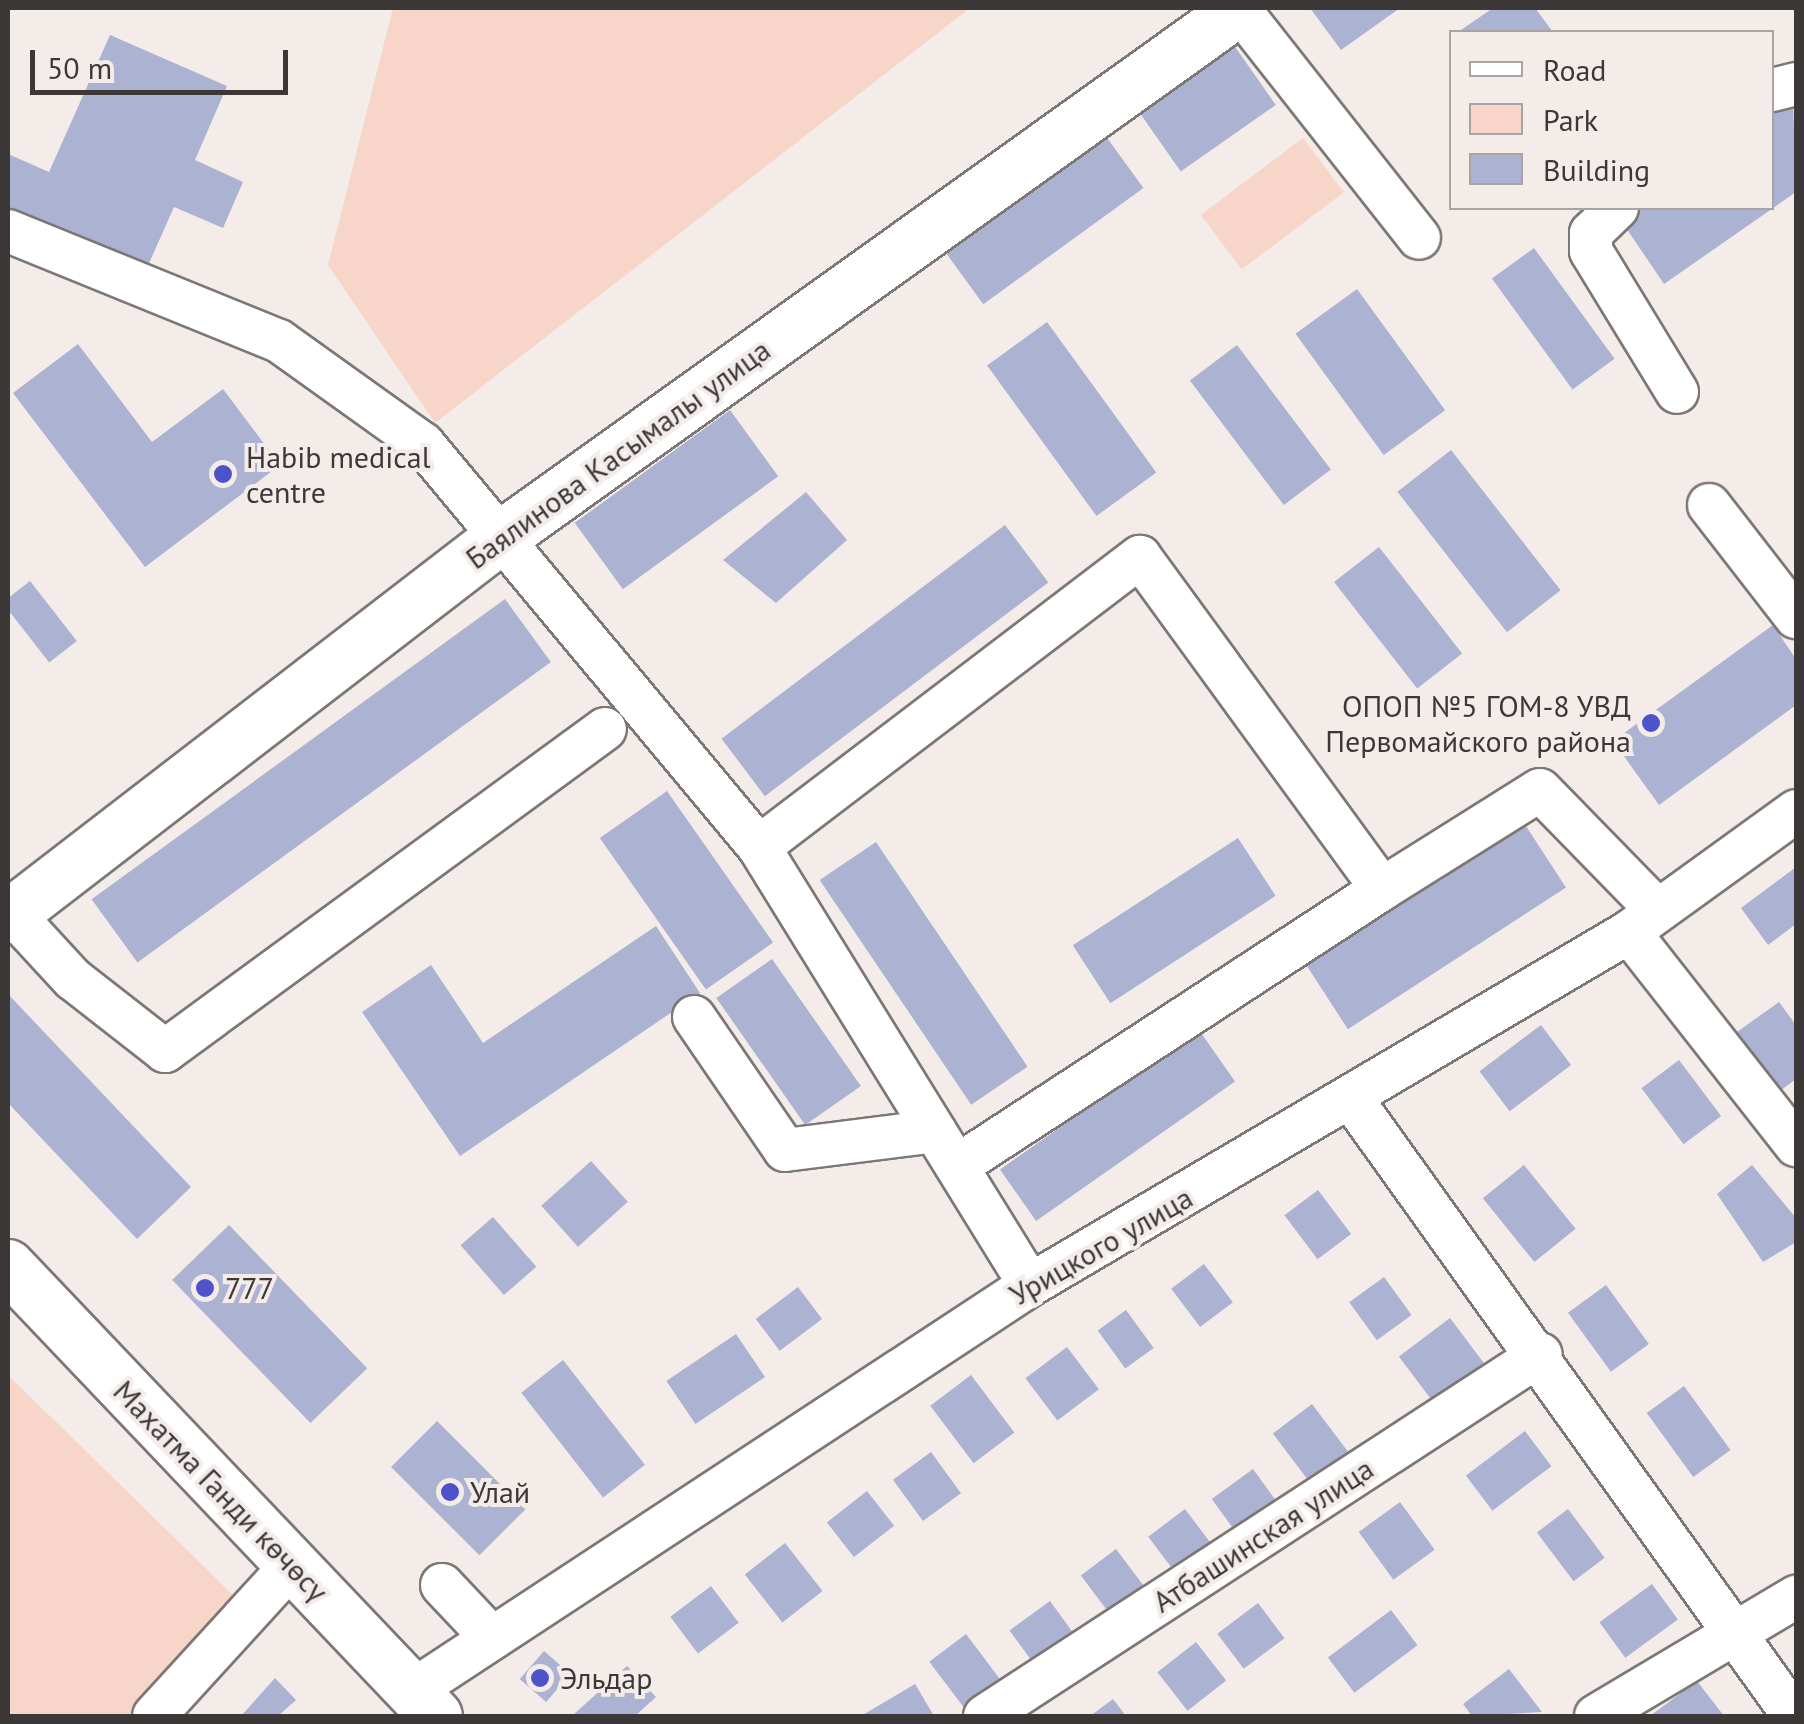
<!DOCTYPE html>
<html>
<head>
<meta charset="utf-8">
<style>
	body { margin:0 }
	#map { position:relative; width:1804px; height:1724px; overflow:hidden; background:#f3ece9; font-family:"PT Sans",sans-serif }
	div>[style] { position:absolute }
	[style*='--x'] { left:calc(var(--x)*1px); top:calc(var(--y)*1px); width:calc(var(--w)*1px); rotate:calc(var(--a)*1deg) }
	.green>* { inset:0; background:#f8d5c9; transform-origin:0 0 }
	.building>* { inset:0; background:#acb2d1; transform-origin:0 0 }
	.roads { filter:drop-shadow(2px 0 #7d7775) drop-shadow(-2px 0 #7d7775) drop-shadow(0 2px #7d7775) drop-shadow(0 -2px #7d7775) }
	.minor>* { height:42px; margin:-21px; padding:0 21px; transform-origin:21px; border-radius:21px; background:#fff }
	.major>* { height:52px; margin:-26px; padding:0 26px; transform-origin:26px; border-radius:26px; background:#fff }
	.dots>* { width:28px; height:28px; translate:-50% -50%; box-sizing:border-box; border:5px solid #f3ece9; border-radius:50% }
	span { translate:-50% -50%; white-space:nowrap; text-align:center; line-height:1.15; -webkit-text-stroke:8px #f3ece9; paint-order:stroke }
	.street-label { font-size:30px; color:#3b3837 }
	.poi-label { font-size:30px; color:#3b3837 }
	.left { translate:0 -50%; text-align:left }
	.right { translate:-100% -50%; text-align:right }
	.frame { position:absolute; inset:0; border:10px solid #3b3837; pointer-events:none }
	.legend { position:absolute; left:1449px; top:30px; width:325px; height:180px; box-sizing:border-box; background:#f3ece9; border:2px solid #a9a4a2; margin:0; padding:12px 18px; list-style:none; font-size:30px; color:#3b3837 }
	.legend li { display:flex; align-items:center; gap:20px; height:50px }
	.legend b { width:50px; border:2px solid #a9a4a2 }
	.scale { position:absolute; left:30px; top:50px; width:258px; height:45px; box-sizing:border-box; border:5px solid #3b3837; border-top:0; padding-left:12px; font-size:30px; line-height:35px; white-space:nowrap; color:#3b3837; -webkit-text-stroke:8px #f3ece9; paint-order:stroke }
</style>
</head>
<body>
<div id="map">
	<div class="green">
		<i style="clip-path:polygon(393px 8px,970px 8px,435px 423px,328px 265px)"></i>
		<i style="left:1303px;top:138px;width:68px;height:128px;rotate:53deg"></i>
		<i style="clip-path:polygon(8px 1375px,235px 1597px,130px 1716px,8px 1716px)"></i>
	</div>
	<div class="building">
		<i style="clip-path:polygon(1310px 8px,1400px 8px,1341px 50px)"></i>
		<i style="clip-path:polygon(1493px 8px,1535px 8px,1553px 32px,1458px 32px)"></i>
		<i style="clip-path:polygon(110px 35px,227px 86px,195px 160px,243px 182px,223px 228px,174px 207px,146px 270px,8px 210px,8px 154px,49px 172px)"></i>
		<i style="left:1231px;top:41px;width:78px;height:116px;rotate:55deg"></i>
		<i style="clip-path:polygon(1793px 99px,1796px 192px,1664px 284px,1620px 219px,1637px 208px,1772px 208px,1772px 114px)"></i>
		<i style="left:1097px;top:124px;width:79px;height:198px;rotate:54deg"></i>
		<i style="left:1534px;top:248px;width:137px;height:52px;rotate:54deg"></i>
		<i style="left:1357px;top:289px;width:150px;height:76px;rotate:54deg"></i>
		<i style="left:1047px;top:322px;width:186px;height:74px;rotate:54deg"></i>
		<i style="clip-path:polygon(78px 344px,152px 442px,223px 389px,280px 465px,145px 567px,13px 393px)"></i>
		<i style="left:1237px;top:345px;width:156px;height:59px;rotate:53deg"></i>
		<i style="left:730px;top:410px;width:82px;height:192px;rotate:54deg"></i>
		<i style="left:1451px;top:450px;width:178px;height:68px;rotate:52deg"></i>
		<i style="clip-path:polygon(806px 492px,847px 540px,776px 603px,723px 560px)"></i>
		<i style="left:1005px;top:525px;width:72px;height:355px;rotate:53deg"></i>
		<i style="left:1379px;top:547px;width:135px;height:57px;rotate:52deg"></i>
		<i style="left:30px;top:581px;width:76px;height:35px;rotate:52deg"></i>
		<i style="left:505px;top:599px;width:78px;height:511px;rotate:54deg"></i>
		<i style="clip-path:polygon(1773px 625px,1796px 659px,1796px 705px,1659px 805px,1613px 741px)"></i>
		<i style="left:667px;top:791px;width:185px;height:82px;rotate:55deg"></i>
		<i style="left:1524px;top:823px;width:77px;height:260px;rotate:57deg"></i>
		<i style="left:1238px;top:838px;width:69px;height:197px;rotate:57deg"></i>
		<i style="left:876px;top:842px;width:271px;height:68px;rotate:56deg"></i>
		<i style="clip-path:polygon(1796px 867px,1796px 924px,1768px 945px,1741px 908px)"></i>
		<i style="clip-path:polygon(656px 926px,700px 993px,460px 1156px,362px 1012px,431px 965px,483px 1043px)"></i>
		<i style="left:772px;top:959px;width:155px;height:68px;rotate:55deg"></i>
		<i style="clip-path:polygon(8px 994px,191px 1187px,137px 1239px,8px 1103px)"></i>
		<i style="clip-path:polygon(1779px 1002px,1796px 1025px,1796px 1079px,1780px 1091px,1737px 1032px)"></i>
		<i style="left:1541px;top:1025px;width:50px;height:77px;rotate:53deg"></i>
		<i style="left:1199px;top:1030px;width:63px;height:243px;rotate:55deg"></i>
		<i style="left:1679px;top:1060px;width:70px;height:47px;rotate:53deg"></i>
		<i style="left:591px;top:1161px;width:55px;height:67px;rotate:48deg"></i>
		<i style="left:1524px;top:1165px;width:82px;height:53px;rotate:51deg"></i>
		<i style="clip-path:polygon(1752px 1165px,1796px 1218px,1796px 1242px,1763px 1262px,1717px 1194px)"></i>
		<i style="left:1318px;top:1190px;width:55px;height:42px;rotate:53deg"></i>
		<i style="left:493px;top:1217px;width:66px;height:43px;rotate:49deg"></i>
		<i style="left:229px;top:1225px;width:199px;height:79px;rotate:46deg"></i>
		<i style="left:1204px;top:1264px;width:48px;height:41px;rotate:53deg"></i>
		<i style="left:1384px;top:1277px;width:47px;height:43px;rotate:54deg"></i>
		<i style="left:1606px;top:1285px;width:73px;height:47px;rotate:54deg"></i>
		<i style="left:798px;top:1287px;width:40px;height:53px;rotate:53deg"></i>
		<i style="left:1126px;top:1310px;width:47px;height:35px;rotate:54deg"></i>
		<i style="left:1450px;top:1318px;width:65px;height:64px;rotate:53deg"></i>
		<i style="left:736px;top:1334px;width:52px;height:84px;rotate:56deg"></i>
		<i style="left:1067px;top:1347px;width:53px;height:52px;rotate:53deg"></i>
		<i style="left:563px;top:1360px;width:133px;height:53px;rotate:52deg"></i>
		<i style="left:971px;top:1375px;width:72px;height:51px;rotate:53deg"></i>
		<i style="left:1684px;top:1386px;width:79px;height:46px;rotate:54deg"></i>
		<i style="left:1312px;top:1404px;width:64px;height:49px;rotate:53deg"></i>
		<i style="left:437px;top:1421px;width:125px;height:65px;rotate:45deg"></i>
		<i style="left:1525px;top:1431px;width:44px;height:74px;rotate:53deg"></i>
		<i style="left:931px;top:1452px;width:51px;height:47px;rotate:54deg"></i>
		<i style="left:1253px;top:1469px;width:41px;height:51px;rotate:54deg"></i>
		<i style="left:867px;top:1491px;width:44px;height:51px;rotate:52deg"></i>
		<i style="left:1400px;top:1502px;width:59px;height:51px;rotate:54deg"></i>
		<i style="left:1185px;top:1509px;width:48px;height:46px;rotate:53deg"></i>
		<i style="left:1568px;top:1509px;width:61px;height:39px;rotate:53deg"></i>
		<i style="left:785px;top:1543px;width:61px;height:51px;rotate:52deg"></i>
		<i style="left:1116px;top:1549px;width:51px;height:44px;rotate:53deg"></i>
		<i style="left:1652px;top:1584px;width:44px;height:65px;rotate:54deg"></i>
		<i style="left:711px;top:1586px;width:46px;height:51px;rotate:53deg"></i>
		<i style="left:1050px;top:1601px;width:42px;height:50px;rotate:54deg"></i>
		<i style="left:1258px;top:1603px;width:44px;height:51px;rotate:53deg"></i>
		<i style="left:1391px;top:1610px;width:44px;height:79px;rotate:53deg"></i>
		<i style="left:966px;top:1634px;width:60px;height:46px;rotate:53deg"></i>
		<i style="left:1196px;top:1642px;width:49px;height:49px;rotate:52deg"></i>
		<i style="left:544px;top:1651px;width:35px;height:37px;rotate:41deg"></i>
		<i style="clip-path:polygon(627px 1666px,656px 1697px,635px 1716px,572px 1716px)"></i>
		<i style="clip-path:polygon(1509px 1669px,1542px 1712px,1472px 1716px,1463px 1704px)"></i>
		<i style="clip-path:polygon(275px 1678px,296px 1700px,278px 1716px,241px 1716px)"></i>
		<i style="clip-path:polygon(1697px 1681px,1724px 1716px,1650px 1716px)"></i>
		<i style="clip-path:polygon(915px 1684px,934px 1716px,861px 1716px)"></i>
		<i style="clip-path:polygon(1113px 1699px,1126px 1716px,1090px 1716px)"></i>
	</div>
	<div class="roads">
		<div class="minor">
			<i style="--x:1239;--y:9;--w:291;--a:51.8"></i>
			<i style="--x:1772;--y:90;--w:25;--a:-14"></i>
			<i style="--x:1617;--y:208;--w:36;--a:136"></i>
			<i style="--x:1591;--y:233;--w:18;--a:90"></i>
			<i style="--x:1591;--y:251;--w:165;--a:58.6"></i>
			<i style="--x:8;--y:231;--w:292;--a:22.1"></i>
			<i style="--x:279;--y:341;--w:177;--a:35.6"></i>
			<i style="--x:423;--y:444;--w:525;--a:50.18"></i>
			<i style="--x:759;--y:847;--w:515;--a:58.25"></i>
			<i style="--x:1709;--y:505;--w:142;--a:52.2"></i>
			<i style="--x:759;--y:847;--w:479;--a:-37.3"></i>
			<i style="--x:1140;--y:557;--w:411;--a:53.9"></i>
			<i style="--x:1382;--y:889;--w:186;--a:-32.1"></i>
			<i style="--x:1540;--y:790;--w:168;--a:45.7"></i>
			<i style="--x:12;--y:913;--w:90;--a:47.3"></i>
			<i style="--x:73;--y:979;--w:117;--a:38"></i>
			<i style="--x:165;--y:1051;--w:545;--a:-36.2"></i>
			<i style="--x:1629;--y:932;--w:271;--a:51.9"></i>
			<i style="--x:694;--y:1017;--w:161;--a:55.6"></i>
			<i style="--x:785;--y:1150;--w:151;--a:-7.2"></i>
			<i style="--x:1353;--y:1101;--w:757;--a:54.36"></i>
			<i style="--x:957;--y:1166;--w:507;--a:-33.09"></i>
			<i style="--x:442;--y:1585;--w:73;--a:46.7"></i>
			<i style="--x:412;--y:1691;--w:739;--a:-33.3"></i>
			<i style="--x:1030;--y:1285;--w:695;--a:-30.51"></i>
			<i style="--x:1629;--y:932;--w:206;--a:-35.9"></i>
			<i style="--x:154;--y:1716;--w:205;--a:-47.6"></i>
			<i style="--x:985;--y:1716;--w:663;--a:-33.07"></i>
			<i style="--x:1596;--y:1716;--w:233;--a:-30.8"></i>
		</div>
		<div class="major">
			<i style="--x:8;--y:917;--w:616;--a:-37.61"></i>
			<i style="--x:496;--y:541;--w:916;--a:-35.58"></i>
			<i style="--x:8;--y:1266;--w:621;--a:46.44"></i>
		</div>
	</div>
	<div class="dots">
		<i style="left:223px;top:474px;background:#4f53c9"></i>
		<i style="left:1651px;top:723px;background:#4f53c9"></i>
		<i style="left:205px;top:1288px;background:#4f53c9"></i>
		<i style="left:450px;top:1492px;background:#4f53c9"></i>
		<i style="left:540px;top:1678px;background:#4f53c9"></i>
	</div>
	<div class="street-label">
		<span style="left:618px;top:454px;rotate:-36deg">Баялинова Касымалы улица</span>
		<span style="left:1101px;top:1246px;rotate:-30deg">Урицкого улица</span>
		<span style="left:221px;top:1491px;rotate:46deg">Махатма Ганди көчөсү</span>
		<span style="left:1263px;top:1535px;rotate:-33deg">Атбашинская улица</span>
	</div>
	<div class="poi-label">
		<span class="left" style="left:246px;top:474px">Habib medical<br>centre</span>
		<span class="right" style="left:1631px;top:723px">ОПОП №5 ГОМ-8 УВД<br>Первомайского района</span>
		<span class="left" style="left:225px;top:1288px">777</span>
		<span class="left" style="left:470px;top:1492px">Улай</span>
		<span class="left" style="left:560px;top:1678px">Эльдар</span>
	</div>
	<div class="frame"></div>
	<ul class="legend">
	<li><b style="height:12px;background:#fff"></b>Road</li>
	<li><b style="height:28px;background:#f8d5c9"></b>Park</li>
	<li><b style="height:28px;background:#acb2d1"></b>Building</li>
	</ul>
	<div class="scale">50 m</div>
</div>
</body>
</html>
